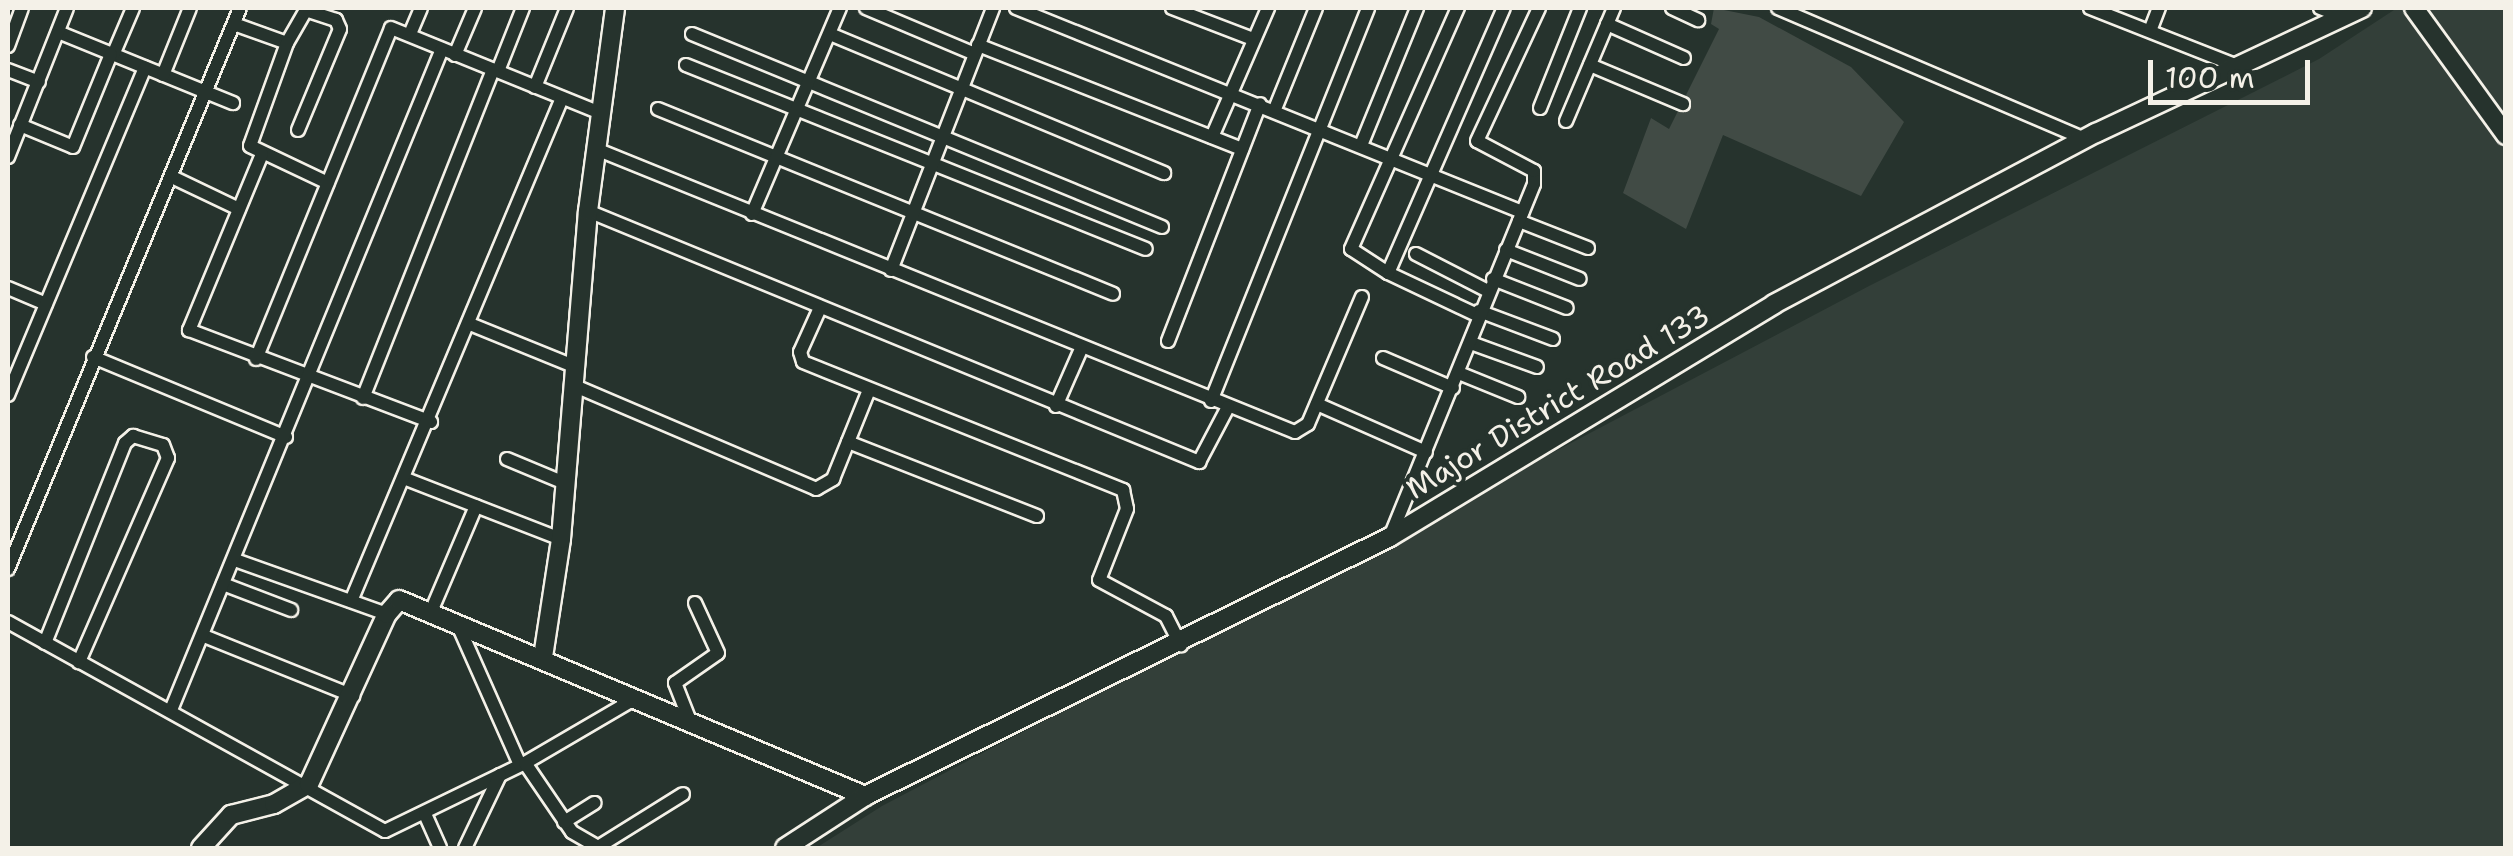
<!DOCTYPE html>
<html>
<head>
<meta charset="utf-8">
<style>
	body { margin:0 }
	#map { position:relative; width:2513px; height:856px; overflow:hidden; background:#26332d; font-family:"Shantell Sans",sans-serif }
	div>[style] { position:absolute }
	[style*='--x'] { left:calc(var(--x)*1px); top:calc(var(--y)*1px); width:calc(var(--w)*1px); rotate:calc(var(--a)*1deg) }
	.built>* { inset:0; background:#333f39 }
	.green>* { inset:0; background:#414b45 }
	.roads { filter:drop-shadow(2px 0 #f4f1e8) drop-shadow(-2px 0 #f4f1e8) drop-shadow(0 2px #f4f1e8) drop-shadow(0 -2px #f4f1e8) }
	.street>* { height:12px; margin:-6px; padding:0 6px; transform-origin:6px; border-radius:6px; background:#26332d }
	.secondary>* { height:18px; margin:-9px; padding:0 9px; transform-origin:9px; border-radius:9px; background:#26332d }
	span { translate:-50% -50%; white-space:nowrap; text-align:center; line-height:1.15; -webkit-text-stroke:8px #26332d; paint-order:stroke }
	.street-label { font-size:30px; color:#f4f1e8 }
	.frame { position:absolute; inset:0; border:10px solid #f4f1e8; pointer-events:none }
	.scale { position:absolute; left:2148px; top:60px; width:162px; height:45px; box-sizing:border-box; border:5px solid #f4f1e8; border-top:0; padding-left:12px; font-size:30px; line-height:35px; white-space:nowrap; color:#f4f1e8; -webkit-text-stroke:8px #26332d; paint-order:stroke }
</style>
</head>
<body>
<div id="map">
	<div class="built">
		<i style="clip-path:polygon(2397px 8px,2505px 8px,2505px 848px,816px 848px,882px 806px,1869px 286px,2319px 59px)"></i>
	</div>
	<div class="green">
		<i style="clip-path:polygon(1714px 8px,1759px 17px,1851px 67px,1904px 122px,1861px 196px,1723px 135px,1686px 229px,1623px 193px,1651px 118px,1669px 129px,1719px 29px,1711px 24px)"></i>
	</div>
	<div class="roads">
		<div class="street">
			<i style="--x:866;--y:8;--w:118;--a:22.9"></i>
			<i style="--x:1016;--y:8;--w:546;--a:21.96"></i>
			<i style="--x:1172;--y:8;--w:87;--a:20.9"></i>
			<i style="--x:1672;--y:8;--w:29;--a:25"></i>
			<i style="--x:1778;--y:8;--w:334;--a:23.1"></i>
			<i style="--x:2090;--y:8;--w:156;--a:21.5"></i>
			<i style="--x:2320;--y:8;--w:26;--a:21"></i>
			<i style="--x:234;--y:24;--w:56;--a:19.7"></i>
			<i style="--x:1607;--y:24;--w:84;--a:23.8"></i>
			<i style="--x:2150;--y:31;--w:25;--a:-69"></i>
			<i style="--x:58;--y:32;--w:189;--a:22.1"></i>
			<i style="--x:410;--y:34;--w:28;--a:-67"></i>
			<i style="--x:692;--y:34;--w:508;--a:22.32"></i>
			<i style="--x:830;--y:34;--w:362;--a:22.6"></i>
			<i style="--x:978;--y:45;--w:284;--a:21.5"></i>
			<i style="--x:8;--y:46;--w:40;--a:-69.8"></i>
			<i style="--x:113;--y:55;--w:51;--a:-66.9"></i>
			<i style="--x:455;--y:55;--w:51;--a:-66.9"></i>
			<i style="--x:686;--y:65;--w:495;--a:21.8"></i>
			<i style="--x:1590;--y:65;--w:101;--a:22.8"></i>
			<i style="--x:8;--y:70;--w:33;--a:21"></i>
			<i style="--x:498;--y:71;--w:68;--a:-68.4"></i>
			<i style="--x:163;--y:75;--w:72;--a:-68.1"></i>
			<i style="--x:535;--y:87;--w:85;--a:-67.9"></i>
			<i style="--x:1540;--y:108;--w:108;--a:-68.2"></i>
			<i style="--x:658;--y:109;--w:491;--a:22.1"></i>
			<i style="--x:1275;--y:109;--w:109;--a:-67.9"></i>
			<i style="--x:1566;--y:121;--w:123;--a:-67"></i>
			<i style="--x:20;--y:125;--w:57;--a:22.5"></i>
			<i style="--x:73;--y:147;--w:100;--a:-67.8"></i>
			<i style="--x:298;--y:130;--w:109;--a:-67.4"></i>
			<i style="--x:340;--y:29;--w:10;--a:-114"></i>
			<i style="--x:336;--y:20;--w:32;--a:-162"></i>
			<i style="--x:306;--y:10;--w:38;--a:120"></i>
			<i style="--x:287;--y:43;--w:109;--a:109.8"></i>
			<i style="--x:250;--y:146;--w:86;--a:25.4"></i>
			<i style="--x:1212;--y:137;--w:141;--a:-66.5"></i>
			<i style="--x:1362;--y:143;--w:146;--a:-67.8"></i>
			<i style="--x:596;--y:149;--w:754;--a:22.04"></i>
			<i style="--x:1295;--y:432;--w:15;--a:-32"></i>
			<i style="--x:1308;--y:424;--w:138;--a:-67"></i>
			<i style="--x:262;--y:154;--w:191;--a:112.5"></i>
			<i style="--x:189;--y:330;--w:259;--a:20.8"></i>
			<i style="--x:8;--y:157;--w:160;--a:-68.4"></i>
			<i style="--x:172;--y:177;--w:74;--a:25.5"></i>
			<i style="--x:588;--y:211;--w:661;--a:22.33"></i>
			<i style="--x:1199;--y:462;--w:62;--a:-62.2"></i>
			<i style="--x:752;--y:214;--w:224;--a:-66.9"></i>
			<i style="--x:1519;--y:221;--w:74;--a:21.4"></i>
			<i style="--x:1506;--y:250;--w:79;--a:21.4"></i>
			<i style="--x:1416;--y:254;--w:81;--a:27.2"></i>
			<i style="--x:891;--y:270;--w:281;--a:-68.7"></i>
			<i style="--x:1388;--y:273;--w:44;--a:-147"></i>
			<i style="--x:1351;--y:249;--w:264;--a:-66.1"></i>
			<i style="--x:1493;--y:279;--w:79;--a:21.4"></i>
			<i style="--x:8;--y:288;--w:41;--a:22.8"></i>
			<i style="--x:819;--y:310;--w:46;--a:114.3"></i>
			<i style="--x:800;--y:352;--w:10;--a:73"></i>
			<i style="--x:803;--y:362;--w:345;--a:21.8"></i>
			<i style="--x:1123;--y:490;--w:19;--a:78"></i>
			<i style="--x:1127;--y:509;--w:76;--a:111.5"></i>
			<i style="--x:1099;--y:580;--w:76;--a:28.2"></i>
			<i style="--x:1166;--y:616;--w:33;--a:63"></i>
			<i style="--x:1479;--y:311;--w:79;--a:20.7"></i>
			<i style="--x:1477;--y:315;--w:98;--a:-154.7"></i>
			<i style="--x:1388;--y:273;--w:289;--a:-66.4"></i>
			<i style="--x:470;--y:324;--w:114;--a:22.1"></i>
			<i style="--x:1168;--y:341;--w:254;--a:-68.8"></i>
			<i style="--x:1471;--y:343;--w:70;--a:20"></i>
			<i style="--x:93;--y:357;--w:209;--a:22.5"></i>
			<i style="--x:1383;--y:358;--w:76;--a:23.2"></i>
			<i style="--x:256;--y:359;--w:357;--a:-67.8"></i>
			<i style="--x:391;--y:28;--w:226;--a:22.1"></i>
			<i style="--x:1459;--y:373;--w:64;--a:22.1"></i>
			<i style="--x:575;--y:386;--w:262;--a:23.1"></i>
			<i style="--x:816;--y:489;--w:20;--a:-30"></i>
			<i style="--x:833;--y:479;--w:96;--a:-68"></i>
			<i style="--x:8;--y:395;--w:355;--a:-67.3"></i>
			<i style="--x:363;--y:398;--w:353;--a:-68.4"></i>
			<i style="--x:1211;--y:401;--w:423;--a:-68.2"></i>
			<i style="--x:1317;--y:404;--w:119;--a:23.8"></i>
			<i style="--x:1056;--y:406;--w:62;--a:-66.3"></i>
			<i style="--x:848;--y:442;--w:203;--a:21.4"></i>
			<i style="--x:507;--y:459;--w:65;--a:22.6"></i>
			<i style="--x:406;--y:479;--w:166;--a:21.2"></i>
			<i style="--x:1390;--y:537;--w:381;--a:-67.8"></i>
			<i style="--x:1534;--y:184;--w:13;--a:-90"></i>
			<i style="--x:1534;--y:171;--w:64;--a:-152.2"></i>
			<i style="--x:1477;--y:141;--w:147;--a:-65"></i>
			<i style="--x:235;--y:560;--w:161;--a:19.6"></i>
			<i style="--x:8;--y:569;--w:607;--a:-67.53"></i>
			<i style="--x:223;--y:584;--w:73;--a:20.9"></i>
			<i style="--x:351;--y:601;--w:545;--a:-67.24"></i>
			<i style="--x:430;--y:614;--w:117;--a:-66.9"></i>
			<i style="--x:8;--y:622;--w:431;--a:29"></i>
			<i style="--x:385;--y:831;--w:156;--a:-25.9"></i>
			<i style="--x:525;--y:763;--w:123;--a:-30.3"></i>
			<i style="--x:458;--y:625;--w:153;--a:66.1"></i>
			<i style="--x:204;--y:636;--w:161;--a:21.9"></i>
			<i style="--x:45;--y:643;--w:215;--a:-68.2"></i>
			<i style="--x:125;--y:443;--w:11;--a:-41"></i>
			<i style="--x:133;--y:436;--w:31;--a:17"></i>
			<i style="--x:163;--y:445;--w:14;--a:69"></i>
			<i style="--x:168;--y:458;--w:223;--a:113.6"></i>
			<i style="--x:171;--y:710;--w:714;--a:-67.71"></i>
			<i style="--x:690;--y:721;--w:41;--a:-111.5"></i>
			<i style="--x:675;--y:683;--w:52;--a:-34.9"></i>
			<i style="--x:718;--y:653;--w:55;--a:-114.7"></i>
			<i style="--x:525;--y:763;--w:83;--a:55.7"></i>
			<i style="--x:572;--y:832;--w:32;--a:30"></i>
			<i style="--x:425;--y:814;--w:37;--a:66"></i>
			<i style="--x:564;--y:822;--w:36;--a:-32"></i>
			<i style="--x:598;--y:847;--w:100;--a:-31.9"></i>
			<i style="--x:465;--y:848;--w:81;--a:-64.4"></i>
		</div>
		<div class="secondary">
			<i style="--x:2414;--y:8;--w:157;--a:54.1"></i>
			<i style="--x:543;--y:657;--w:119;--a:-81.3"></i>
			<i style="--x:561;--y:539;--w:329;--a:-85.3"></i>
			<i style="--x:588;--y:211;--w:205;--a:-82.4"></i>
			<i style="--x:201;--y:848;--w:45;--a:-47.7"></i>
			<i style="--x:231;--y:815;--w:44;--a:-14.3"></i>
			<i style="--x:274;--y:804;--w:40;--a:-29.7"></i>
			<i style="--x:309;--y:784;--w:187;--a:-65.4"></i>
			<i style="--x:387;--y:614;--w:18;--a:-49"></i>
			<i style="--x:399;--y:600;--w:506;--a:22.81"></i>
			<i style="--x:785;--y:848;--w:95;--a:-33"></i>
			<i style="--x:865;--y:796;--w:585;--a:-26.26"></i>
			<i style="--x:1390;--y:537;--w:449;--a:-31.2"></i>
			<i style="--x:1774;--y:304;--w:365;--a:-28"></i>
			<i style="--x:2096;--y:133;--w:294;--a:-25.2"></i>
		</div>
	</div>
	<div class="street-label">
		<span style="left:1558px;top:402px;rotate:-31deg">Major District Road 133</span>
	</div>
	<div class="frame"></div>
	<div class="scale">100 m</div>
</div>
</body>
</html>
